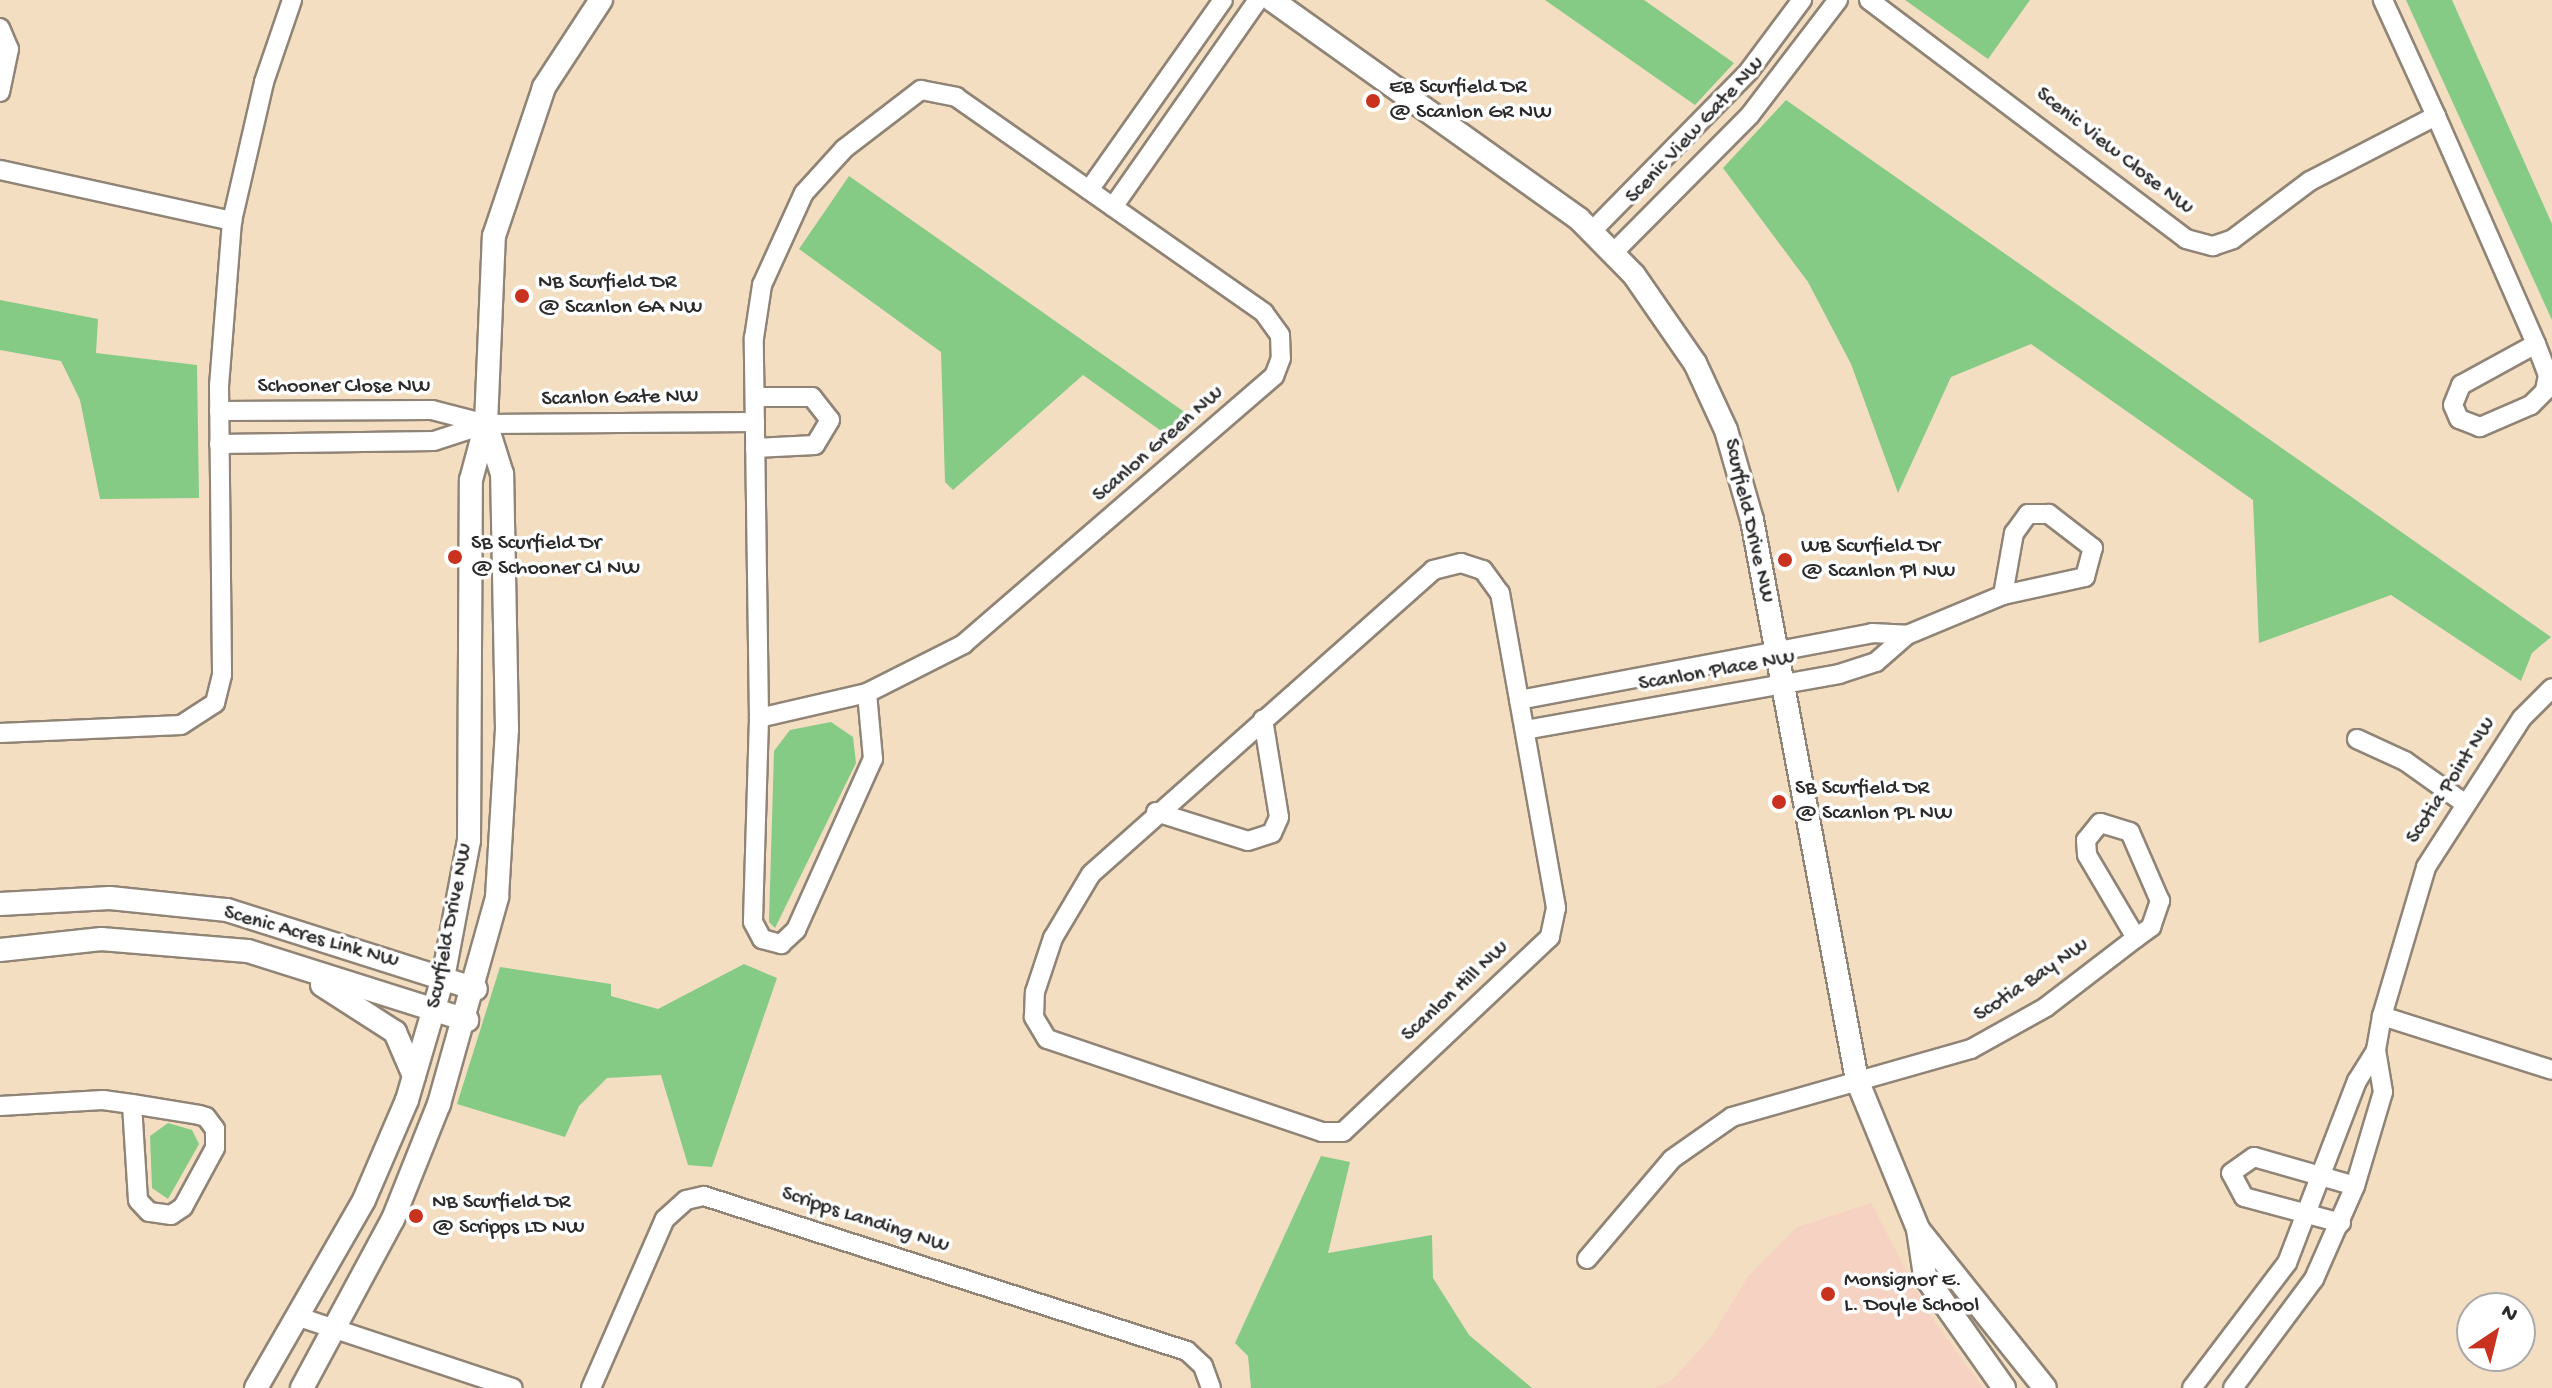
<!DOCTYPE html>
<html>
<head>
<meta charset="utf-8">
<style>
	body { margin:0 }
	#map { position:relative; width:2552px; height:1388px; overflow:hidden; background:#f4dec2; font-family:"Gochi Hand",sans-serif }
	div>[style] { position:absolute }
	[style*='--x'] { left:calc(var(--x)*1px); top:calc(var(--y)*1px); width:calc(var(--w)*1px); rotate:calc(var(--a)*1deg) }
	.built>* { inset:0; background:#f6d2c3 }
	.green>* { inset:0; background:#85ca85 }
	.roads { filter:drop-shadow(2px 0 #908476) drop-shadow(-2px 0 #908476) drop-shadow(0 2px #908476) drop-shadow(0 -2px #908476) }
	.minor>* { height:18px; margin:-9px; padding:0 9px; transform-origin:9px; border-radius:9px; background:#fff }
	.tertiary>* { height:22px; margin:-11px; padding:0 11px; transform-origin:11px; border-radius:11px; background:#fff }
	.dots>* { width:22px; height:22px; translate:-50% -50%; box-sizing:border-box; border:4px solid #fff; border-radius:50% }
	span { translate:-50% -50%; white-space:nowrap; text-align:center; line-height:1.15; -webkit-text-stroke:7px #fff; paint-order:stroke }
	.poi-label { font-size:22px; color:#2b2b2b }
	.left { translate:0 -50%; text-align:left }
	.street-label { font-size:22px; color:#2b2b2b }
	.north { position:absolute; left:2456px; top:1292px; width:80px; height:80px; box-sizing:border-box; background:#fff; border:2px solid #aaa; border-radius:50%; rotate:35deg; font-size:22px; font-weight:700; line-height:32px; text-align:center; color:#2b2b2b }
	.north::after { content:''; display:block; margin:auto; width:28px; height:36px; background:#c8321e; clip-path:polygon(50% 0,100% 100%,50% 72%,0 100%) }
</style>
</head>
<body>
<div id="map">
	<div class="built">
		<i style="clip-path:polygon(1871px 1203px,1928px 1312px,1983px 1388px,1655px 1388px,1672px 1380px,1711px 1337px,1749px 1275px,1797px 1227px)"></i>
	</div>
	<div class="green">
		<i style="clip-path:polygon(1545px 0,1644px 0,1734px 63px,1695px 105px)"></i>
		<i style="clip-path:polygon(1905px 0,2030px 0,1988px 59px)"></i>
		<i style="clip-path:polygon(2406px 0,2452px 0,2552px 224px,2552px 320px)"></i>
		<i style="clip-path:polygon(1786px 100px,2551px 637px,2532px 653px,2521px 681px,2391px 595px,2259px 643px,2253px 500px,2031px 344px,1951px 377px,1898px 493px,1851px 364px,1808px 282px,1723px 168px)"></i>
		<i style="clip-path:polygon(849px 176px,1193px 418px,1171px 438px,1083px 375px,953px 490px,945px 482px,941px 352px,799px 249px)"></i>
		<i style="clip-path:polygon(0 300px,98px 319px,96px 353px,197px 365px,199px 498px,100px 499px,80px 400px,61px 361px,0 350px)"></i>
		<i style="clip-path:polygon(831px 722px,853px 737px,856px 763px,775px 928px,769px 922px,774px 751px,790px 730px)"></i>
		<i style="clip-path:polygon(744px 964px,777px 978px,712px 1167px,688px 1165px,661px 1075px,607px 1078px,579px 1106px,565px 1137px,457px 1104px,500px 967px,611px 984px,611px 996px,658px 1009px)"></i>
		<i style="clip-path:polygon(168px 1123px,192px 1130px,199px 1144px,168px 1199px,152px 1188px,150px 1136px)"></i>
		<i style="clip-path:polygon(1321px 1156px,1350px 1162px,1328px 1253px,1432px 1235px,1433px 1278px,1469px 1335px,1532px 1388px,1251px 1388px,1248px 1356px,1235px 1343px)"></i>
	</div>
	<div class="roads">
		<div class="minor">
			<i style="--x:1869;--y:0;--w:397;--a:37"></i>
			<i style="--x:2186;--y:239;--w:28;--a:15"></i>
			<i style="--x:2213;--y:246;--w:21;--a:-19"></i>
			<i style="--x:2233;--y:239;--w:96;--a:-37"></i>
			<i style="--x:2310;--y:181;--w:142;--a:-27.3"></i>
			<i style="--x:2436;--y:116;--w:128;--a:-114.6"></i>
			<i style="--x:0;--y:28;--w:23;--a:67"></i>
			<i style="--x:9;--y:49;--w:44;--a:101.8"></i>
			<i style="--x:921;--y:90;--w:36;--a:11"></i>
			<i style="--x:956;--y:97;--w:376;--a:35"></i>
			<i style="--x:1264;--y:313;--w:27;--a:54"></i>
			<i style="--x:1280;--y:335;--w:23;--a:88"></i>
			<i style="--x:1281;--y:358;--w:19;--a:111"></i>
			<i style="--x:1274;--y:376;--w:410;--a:139.2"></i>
			<i style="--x:964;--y:644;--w:109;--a:153.2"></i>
			<i style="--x:867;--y:693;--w:111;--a:167"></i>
			<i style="--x:759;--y:718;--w:380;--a:-90.8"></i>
			<i style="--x:754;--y:338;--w:54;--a:-81.4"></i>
			<i style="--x:762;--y:285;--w:101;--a:-65.5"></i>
			<i style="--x:804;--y:193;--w:59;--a:-47.7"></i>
			<i style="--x:844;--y:149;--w:97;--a:-37.5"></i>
			<i style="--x:2436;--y:116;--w:249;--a:66.3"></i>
			<i style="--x:2536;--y:344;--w:33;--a:69"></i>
			<i style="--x:2548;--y:375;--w:16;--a:101"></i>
			<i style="--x:2545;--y:391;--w:20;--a:135"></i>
			<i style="--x:2531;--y:405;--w:56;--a:156.7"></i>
			<i style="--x:2480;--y:427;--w:22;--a:-159"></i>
			<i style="--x:2459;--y:419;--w:15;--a:-113"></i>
			<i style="--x:2453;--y:405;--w:22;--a:-68"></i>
			<i style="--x:2461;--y:385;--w:85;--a:-28.7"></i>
			<i style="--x:0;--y:170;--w:238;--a:12.4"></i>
			<i style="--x:232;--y:221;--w:165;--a:94.5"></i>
			<i style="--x:219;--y:385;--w:290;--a:89.4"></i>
			<i style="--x:222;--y:675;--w:29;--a:104"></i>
			<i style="--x:215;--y:703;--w:40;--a:147.1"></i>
			<i style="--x:181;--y:725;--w:181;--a:177.5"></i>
			<i style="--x:1089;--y:190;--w:232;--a:-54.8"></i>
			<i style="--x:1113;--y:207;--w:253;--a:-55"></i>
			<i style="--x:232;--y:221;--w:143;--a:-77"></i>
			<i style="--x:264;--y:82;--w:87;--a:-71.1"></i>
			<i style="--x:1592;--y:231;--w:224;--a:-45.5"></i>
			<i style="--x:1749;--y:71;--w:89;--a:-53.3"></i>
			<i style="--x:1614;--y:252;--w:193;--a:-45.2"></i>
			<i style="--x:1750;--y:115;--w:145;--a:-52.6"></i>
			<i style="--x:755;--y:397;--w:57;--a:0"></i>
			<i style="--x:812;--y:397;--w:29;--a:52"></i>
			<i style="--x:830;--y:420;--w:29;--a:121"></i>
			<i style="--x:815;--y:445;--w:60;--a:177.1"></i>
			<i style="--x:219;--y:411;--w:213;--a:-0.3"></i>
			<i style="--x:432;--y:410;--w:56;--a:14.5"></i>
			<i style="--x:486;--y:424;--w:269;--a:-0.4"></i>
			<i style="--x:219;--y:444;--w:215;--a:-0.8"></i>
			<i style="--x:434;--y:441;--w:55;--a:-18.1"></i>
			<i style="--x:1461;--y:563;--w:23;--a:18"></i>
			<i style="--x:1483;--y:570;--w:29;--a:54"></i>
			<i style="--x:1500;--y:593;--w:320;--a:79.9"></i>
			<i style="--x:1556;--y:908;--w:30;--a:102"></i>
			<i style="--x:1550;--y:937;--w:284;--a:136.7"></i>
			<i style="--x:1343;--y:1132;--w:21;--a:180"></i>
			<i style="--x:1322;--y:1132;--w:290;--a:-161.3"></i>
			<i style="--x:1047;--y:1039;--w:26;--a:-121"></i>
			<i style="--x:1034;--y:1017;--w:25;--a:-88"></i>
			<i style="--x:1035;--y:992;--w:57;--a:-71.6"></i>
			<i style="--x:1053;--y:938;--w:74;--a:-59.3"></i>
			<i style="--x:1091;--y:874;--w:458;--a:-41.6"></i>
			<i style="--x:1433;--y:570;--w:29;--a:-14"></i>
			<i style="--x:1519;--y:700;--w:359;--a:-10.7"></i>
			<i style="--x:1872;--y:633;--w:35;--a:3"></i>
			<i style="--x:759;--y:718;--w:204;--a:91.7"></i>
			<i style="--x:753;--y:922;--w:19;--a:62"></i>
			<i style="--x:762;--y:939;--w:20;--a:15"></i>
			<i style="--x:781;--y:944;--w:21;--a:-43"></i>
			<i style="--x:796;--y:930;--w:188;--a:-65.8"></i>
			<i style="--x:873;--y:759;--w:66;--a:-95.2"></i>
			<i style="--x:1525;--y:730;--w:319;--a:-10.1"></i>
			<i style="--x:1839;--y:674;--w:39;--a:-18"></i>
			<i style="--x:1876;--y:662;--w:41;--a:-41.1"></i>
			<i style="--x:1907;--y:635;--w:104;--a:-22.6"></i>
			<i style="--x:2003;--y:595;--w:84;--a:-12.4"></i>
			<i style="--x:2085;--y:577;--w:30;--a:-75"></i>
			<i style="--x:2093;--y:548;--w:56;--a:-142.3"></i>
			<i style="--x:2049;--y:514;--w:21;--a:180"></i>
			<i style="--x:2028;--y:514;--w:24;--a:126"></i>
			<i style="--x:2014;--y:533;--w:63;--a:100.1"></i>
			<i style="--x:2357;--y:739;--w:53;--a:24.6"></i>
			<i style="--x:2405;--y:761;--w:72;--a:35.4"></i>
			<i style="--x:1156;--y:812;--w:96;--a:17.5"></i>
			<i style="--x:1248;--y:841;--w:25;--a:-18"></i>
			<i style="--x:1272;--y:833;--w:17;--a:-66"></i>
			<i style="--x:1279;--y:817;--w:99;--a:-99.3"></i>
			<i style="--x:2382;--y:1016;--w:178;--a:17.6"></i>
			<i style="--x:0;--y:1106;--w:103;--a:-3.3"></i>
			<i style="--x:103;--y:1100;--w:29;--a:8"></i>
			<i style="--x:132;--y:1104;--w:68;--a:9.3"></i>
			<i style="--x:199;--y:1115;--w:7;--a:16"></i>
			<i style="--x:206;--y:1117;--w:15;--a:53"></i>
			<i style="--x:215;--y:1129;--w:19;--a:90"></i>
			<i style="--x:215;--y:1148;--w:67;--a:118.5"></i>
			<i style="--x:183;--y:1207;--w:14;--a:146"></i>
			<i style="--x:171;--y:1215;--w:22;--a:-172"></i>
			<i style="--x:149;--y:1212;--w:16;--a:-133"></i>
			<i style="--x:138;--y:1200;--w:96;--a:-93.6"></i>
			<i style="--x:2341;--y:1223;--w:100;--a:-165"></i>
			<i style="--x:2244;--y:1197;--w:27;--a:-118"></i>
			<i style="--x:2231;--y:1173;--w:28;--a:-35"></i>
			<i style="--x:2254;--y:1157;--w:105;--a:16"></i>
			<i style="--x:1587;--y:1259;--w:131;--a:-49.6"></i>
			<i style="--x:1672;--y:1159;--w:73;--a:-35"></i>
			<i style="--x:1732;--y:1117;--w:248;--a:-15.9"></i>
			<i style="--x:1971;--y:1049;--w:86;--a:-29.2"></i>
			<i style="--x:2046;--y:1007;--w:113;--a:-37.5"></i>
			<i style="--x:2136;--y:938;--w:19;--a:-36"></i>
			<i style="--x:2151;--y:927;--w:28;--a:-71"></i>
			<i style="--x:2160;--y:901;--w:75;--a:-113.5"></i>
			<i style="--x:2130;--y:832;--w:31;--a:-163"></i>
			<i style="--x:2100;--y:823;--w:22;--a:129"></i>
			<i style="--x:2086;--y:840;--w:15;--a:86"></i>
			<i style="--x:2087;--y:855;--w:96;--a:59.4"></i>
			<i style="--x:302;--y:1318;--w:222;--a:18.4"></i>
			<i style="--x:591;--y:1388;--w:184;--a:-66.4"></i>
			<i style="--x:665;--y:1219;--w:28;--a:-42"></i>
			<i style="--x:686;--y:1200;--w:18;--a:-13"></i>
			<i style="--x:704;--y:1196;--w:507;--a:17.79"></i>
			<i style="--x:1187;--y:1351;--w:22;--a:43"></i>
			<i style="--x:1203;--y:1366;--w:23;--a:70"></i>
			<i style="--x:2192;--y:1388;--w:157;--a:-52.8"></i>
			<i style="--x:2287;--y:1263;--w:195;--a:-69"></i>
			<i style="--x:2357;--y:1081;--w:36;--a:-58"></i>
			<i style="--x:2233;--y:1388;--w:136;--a:-53.4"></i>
			<i style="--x:2314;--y:1279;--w:102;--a:-66.2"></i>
			<i style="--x:2355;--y:1186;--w:98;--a:-73.4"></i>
			<i style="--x:2383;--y:1092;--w:43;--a:-99.5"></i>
			<i style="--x:2376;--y:1050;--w:35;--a:-80"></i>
			<i style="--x:2382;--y:1016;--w:155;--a:-73.5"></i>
			<i style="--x:2426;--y:867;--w:177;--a:-57.2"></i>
			<i style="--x:2522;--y:718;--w:42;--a:-45"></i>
		</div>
		<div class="tertiary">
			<i style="--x:1272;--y:0;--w:377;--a:35.5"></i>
			<i style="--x:1579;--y:219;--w:78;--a:45.5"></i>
			<i style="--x:1634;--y:275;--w:107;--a:55.3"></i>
			<i style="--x:1695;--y:363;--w:74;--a:65.2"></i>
			<i style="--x:1726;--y:430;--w:94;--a:73.9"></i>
			<i style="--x:1752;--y:520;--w:570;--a:79.38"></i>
			<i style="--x:1857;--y:1080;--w:161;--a:67.7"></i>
			<i style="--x:1918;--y:1229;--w:48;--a:81.5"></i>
			<i style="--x:1925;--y:1276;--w:137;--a:54.8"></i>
			<i style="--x:0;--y:904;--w:110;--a:-3.1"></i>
			<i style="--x:110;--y:898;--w:118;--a:5.9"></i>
			<i style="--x:227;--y:910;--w:261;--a:17.6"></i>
			<i style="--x:0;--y:950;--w:102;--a:-6.2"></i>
			<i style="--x:101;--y:939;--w:147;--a:4.7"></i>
			<i style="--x:248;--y:951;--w:230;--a:17.5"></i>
			<i style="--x:322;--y:985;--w:87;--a:32.8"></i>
			<i style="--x:395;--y:1032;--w:48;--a:66.6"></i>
			<i style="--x:1918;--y:1229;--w:203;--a:51.4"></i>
			<i style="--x:256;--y:1388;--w:217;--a:-60.1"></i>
			<i style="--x:364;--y:1200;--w:109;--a:-66.7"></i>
			<i style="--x:407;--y:1100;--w:127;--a:-73.6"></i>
			<i style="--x:443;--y:978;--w:139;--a:-79.3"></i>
			<i style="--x:469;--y:841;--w:361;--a:-89.7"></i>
			<i style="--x:471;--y:480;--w:58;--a:-75"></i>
			<i style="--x:486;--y:424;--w:188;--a:-87.6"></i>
			<i style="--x:494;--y:236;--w:157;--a:-71.4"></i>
			<i style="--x:544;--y:87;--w:104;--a:-56.8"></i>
			<i style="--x:302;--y:1388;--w:192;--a:-61.7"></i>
			<i style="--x:393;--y:1219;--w:124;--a:-68.2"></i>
			<i style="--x:439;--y:1104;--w:215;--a:-74.3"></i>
			<i style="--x:497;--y:897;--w:168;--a:-86.6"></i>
			<i style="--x:507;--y:729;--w:255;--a:-91.1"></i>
			<i style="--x:502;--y:474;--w:50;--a:-107.4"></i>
		</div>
	</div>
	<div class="dots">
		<i style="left:1373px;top:101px;background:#c8321e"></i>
		<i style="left:522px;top:296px;background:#c8321e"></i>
		<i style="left:455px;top:557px;background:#c8321e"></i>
		<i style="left:1785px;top:560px;background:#c8321e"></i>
		<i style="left:1779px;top:802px;background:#c8321e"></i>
		<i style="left:416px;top:1216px;background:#c8321e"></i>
		<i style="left:1828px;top:1294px;background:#c8321e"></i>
	</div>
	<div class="poi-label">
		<span class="left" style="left:1389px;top:101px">EB Scurfield DR<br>@ Scanlon GR NW</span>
		<span class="left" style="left:538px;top:296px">NB Scurfield DR<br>@ Scanlon GA NW</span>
		<span class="left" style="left:471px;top:557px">SB Scurfield Dr<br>@ Schooner Cl NW</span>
		<span class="left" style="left:1801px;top:560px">WB Scurfield Dr<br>@ Scanlon Pl NW</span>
		<span class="left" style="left:1795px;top:802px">SB Scurfield DR<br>@ Scanlon PL NW</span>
		<span class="left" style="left:432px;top:1216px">NB Scurfield DR<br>@ Scripps LD NW</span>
		<span class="left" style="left:1844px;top:1294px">Monsignor E.<br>L. Doyle School</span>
	</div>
	<div class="street-label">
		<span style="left:1696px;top:131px;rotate:-47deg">Scenic View Gate NW</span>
		<span style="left:2114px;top:152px;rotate:38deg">Scenic View Close NW</span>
		<span style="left:344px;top:388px">Schooner Close NW</span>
		<span style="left:620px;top:399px;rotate:-1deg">Scanlon Gate NW</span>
		<span style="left:1159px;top:445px;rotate:-41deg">Scanlon Green NW</span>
		<span style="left:1748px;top:521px;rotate:77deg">Scurfield Drive NW</span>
		<span style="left:1717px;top:672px;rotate:-10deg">Scanlon Place NW</span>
		<span style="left:2452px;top:781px;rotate:-57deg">Scotia Point NW</span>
		<span style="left:451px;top:926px;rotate:-79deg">Scurfield Drive NW</span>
		<span style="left:311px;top:938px;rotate:16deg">Scenic Acres Link NW</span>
		<span style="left:2032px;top:981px;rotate:-34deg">Scotia Bay NW</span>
		<span style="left:1456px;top:992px;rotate:-43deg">Scanlon Hill NW</span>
		<span style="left:865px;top:1221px;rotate:18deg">Scripps Landing NW</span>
	</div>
	<div class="north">N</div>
</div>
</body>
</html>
